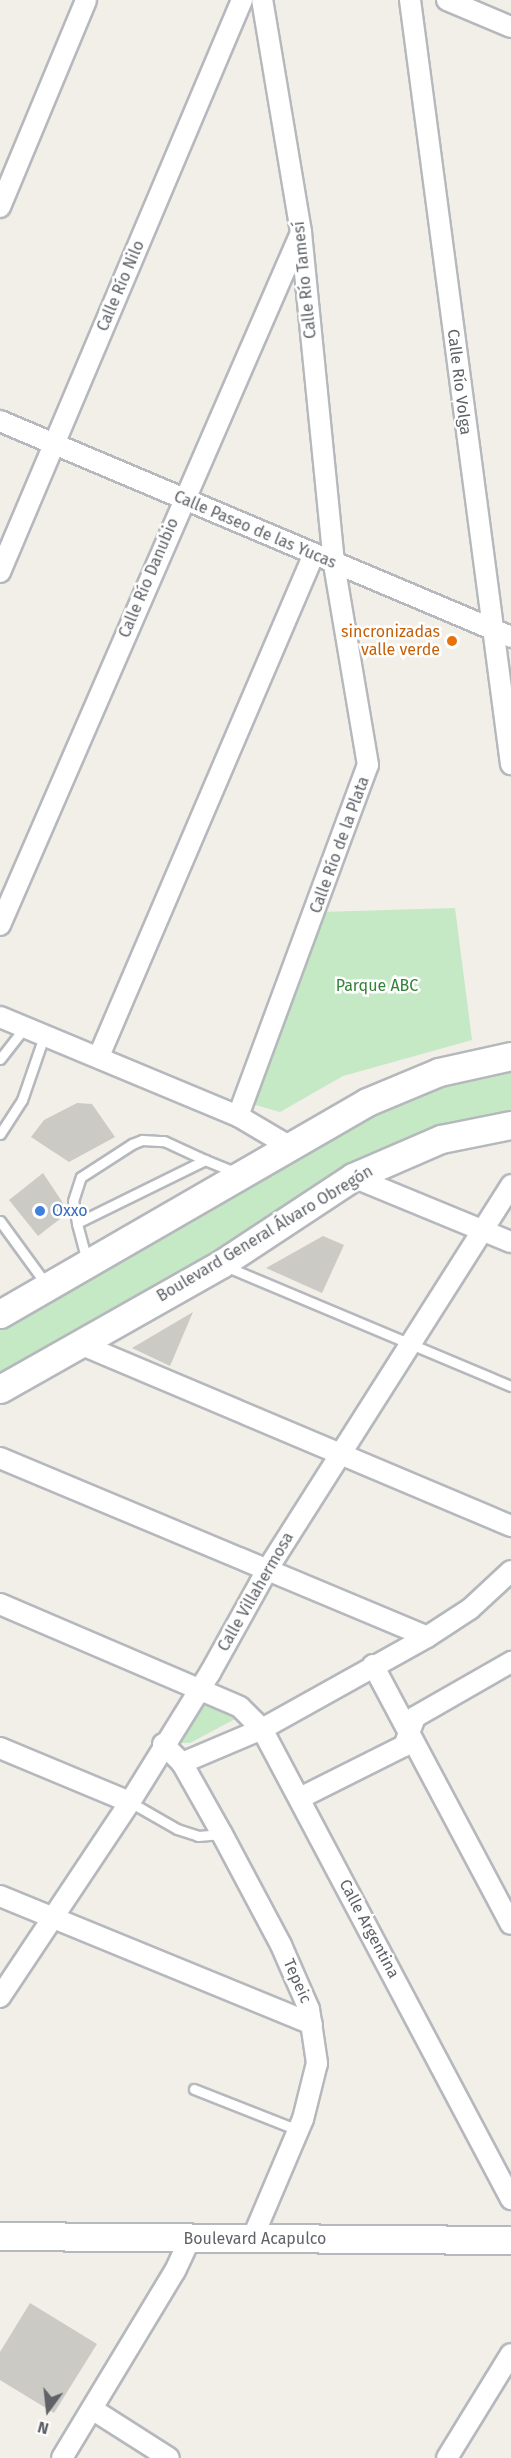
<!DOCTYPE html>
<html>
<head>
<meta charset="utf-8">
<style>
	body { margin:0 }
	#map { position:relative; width:511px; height:2458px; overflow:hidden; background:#f1efe8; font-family:"Fira Sans",sans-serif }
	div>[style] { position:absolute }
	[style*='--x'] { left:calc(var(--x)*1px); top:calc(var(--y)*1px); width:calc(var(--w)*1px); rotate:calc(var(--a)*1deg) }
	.green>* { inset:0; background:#c5e8c5 }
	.building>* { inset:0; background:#cccac5 }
	.roads { filter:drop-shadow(2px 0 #b5b8bc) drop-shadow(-2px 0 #b5b8bc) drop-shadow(0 2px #b5b8bc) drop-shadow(0 -2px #b5b8bc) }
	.service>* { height:9px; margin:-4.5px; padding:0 4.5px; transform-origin:4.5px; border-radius:4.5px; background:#fff }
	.minor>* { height:20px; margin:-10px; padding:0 10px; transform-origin:10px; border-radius:10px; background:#fff }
	.secondary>* { height:27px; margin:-13.5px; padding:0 13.5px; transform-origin:13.5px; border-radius:13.5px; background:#fff }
	.dots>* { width:16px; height:16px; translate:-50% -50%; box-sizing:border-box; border:3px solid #fff; border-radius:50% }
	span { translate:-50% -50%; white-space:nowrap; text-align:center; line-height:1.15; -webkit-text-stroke:5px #fff; paint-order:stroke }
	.street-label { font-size:16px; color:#5f6368 }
	.food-label { font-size:16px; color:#c56008 }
	.right { translate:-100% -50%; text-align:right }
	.park-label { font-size:16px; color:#348238 }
	.shop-label { font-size:16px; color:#366cbe }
	.left { translate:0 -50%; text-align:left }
	.north { position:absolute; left:18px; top:2380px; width:60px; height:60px; -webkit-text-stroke:4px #fff; paint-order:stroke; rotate:195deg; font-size:16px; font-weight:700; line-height:24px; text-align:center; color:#5f6368 }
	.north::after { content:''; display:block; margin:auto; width:21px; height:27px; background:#5f6368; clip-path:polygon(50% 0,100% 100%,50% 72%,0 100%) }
</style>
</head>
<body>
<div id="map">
	<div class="green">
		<i style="clip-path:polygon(455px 908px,472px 1040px,343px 1076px,280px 1112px,249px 1103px,321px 912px)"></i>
		<i style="clip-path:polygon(511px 1046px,511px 1117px,378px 1156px,0 1374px,0 1304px,357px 1097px)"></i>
		<i style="clip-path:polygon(199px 1698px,235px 1715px,235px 1719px,190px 1743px,182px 1743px,178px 1738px)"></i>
	</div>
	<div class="building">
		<i style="clip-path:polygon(77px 1103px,92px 1104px,115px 1137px,69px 1162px,31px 1137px,44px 1120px)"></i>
		<i style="clip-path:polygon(43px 1173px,63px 1203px,60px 1219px,38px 1236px,9px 1200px)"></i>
		<i style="clip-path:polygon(323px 1236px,344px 1245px,322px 1293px,266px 1268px)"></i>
		<i style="clip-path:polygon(193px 1312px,170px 1366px,132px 1348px)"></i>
		<i style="clip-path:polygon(30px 2303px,97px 2344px,54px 2413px,0 2380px,0 2352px)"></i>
	</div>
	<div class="roads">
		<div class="service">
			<i style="--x:0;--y:1059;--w:39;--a:-52"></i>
			<i style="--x:0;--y:1134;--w:40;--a:-57.1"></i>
			<i style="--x:22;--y:1100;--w:68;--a:-71"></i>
			<i style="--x:0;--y:1221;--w:78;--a:53.9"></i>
			<i style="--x:77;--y:1223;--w:22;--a:-100"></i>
			<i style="--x:73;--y:1201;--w:25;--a:-72"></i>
			<i style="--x:81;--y:1177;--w:61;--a:-32.9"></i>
			<i style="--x:132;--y:1144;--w:11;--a:-22"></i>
			<i style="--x:142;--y:1140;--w:22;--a:3"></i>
			<i style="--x:164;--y:1141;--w:45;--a:24.9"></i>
			<i style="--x:87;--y:1261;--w:39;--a:-105"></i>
			<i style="--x:77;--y:1223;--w:143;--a:-26.2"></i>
			<i style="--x:205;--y:1160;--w:32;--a:22"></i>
			<i style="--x:225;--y:1266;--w:310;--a:22.8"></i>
			<i style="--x:130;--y:1802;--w:54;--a:29.9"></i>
			<i style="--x:177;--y:1829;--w:22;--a:18"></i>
			<i style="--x:198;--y:1836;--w:24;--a:-5"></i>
			<i style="--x:194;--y:2089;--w:112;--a:21.5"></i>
		</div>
		<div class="minor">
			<i style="--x:410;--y:0;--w:771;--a:82.47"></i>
			<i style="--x:447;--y:0;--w:69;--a:22.9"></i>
			<i style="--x:0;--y:207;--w:224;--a:-67.4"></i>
			<i style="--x:0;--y:421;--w:555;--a:22.91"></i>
			<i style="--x:0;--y:572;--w:621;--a:-67.07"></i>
			<i style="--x:0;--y:925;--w:752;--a:-66.5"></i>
			<i style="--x:0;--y:1017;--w:258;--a:22.6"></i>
			<i style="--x:238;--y:1116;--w:59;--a:30.5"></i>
			<i style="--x:99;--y:1056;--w:546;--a:-66.82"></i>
			<i style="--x:238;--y:1116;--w:374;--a:-69.7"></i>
			<i style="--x:368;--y:765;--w:205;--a:-99.6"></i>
			<i style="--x:334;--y:563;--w:333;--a:-95.7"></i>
			<i style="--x:301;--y:232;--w:235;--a:-99.5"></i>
			<i style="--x:353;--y:1177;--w:171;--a:22.4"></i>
			<i style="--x:80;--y:1344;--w:468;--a:22.9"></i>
			<i style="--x:0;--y:1458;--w:463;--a:22.7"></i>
			<i style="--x:0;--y:1604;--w:261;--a:23.2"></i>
			<i style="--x:240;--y:1707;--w:31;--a:45"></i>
			<i style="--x:262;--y:1729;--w:532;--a:62.09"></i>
			<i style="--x:373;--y:1665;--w:293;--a:62"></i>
			<i style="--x:163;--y:1744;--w:27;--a:45"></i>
			<i style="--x:182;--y:1763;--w:81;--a:60.6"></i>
			<i style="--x:222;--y:1834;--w:126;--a:62"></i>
			<i style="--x:281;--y:1945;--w:70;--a:66.4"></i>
			<i style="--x:309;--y:2009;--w:55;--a:81.6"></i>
			<i style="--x:317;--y:2063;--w:58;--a:104"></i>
			<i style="--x:303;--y:2119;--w:130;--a:113"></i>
			<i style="--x:0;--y:1748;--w:141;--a:22.6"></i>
			<i style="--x:182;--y:1763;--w:87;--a:-23"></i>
			<i style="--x:262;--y:1729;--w:189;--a:-29.1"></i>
			<i style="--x:427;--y:1637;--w:51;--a:-33.1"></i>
			<i style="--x:470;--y:1609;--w:56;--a:-42.8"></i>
			<i style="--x:300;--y:1798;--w:116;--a:-26.6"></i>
			<i style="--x:404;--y:1746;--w:31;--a:-69"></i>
			<i style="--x:415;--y:1717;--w:111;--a:-29.8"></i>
			<i style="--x:0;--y:1896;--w:337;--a:22.3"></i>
			<i style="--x:0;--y:1997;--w:234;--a:-56.3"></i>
			<i style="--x:130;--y:1802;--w:152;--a:-58.2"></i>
			<i style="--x:210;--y:1673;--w:118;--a:-61"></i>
			<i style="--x:267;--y:1570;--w:456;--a:-57.6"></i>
			<i style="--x:92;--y:2409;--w:91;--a:32.5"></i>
			<i style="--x:62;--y:2458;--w:218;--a:-58.9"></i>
			<i style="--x:175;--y:2271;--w:35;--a:-65"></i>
			<i style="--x:447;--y:2458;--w:122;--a:-58.4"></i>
		</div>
		<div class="secondary">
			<i style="--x:0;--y:1314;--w:424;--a:-30"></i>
			<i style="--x:367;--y:1102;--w:78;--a:-22.6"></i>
			<i style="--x:439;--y:1072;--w:74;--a:-12.5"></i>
			<i style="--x:0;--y:1389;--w:254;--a:-29.5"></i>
			<i style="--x:221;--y:1264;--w:158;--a:-33.4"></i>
			<i style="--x:353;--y:1177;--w:96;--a:-23.4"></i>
			<i style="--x:441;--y:1139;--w:71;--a:-11.3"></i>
			<i style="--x:0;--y:2236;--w:511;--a:0.45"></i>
		</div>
	</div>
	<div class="dots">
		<i style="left:452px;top:641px;background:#e8710a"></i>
		<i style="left:40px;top:1211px;background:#3f7fe0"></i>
	</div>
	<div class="street-label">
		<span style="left:305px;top:280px;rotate:-96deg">Calle Río Tamesí</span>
		<span style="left:121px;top:286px;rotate:-67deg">Calle Río Nilo</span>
		<span style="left:459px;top:382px;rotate:83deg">Calle Río Volga</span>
		<span style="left:255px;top:530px;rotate:23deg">Calle Paseo de las Yucas</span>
		<span style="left:149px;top:578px;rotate:-67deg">Calle Río Danubio</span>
		<span style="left:340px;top:845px;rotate:-70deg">Calle Río de la Plata</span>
		<span style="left:265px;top:1234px;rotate:-31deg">Boulevard General Álvaro Obregón</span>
		<span style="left:256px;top:1592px;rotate:-60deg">Calle Villahermosa</span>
		<span style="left:369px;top:1929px;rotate:62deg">Calle Argentina</span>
		<span style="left:297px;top:1981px;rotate:66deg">Tepeic</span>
		<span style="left:255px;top:2239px">Boulevard Acapulco</span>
	</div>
	<div class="food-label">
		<span class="right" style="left:440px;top:641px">sincronizadas<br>valle verde</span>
	</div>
	<div class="park-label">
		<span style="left:377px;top:986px">Parque ABC</span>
	</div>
	<div class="shop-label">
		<span class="left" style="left:52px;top:1211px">Oxxo</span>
	</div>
	<div class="north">N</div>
</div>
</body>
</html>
